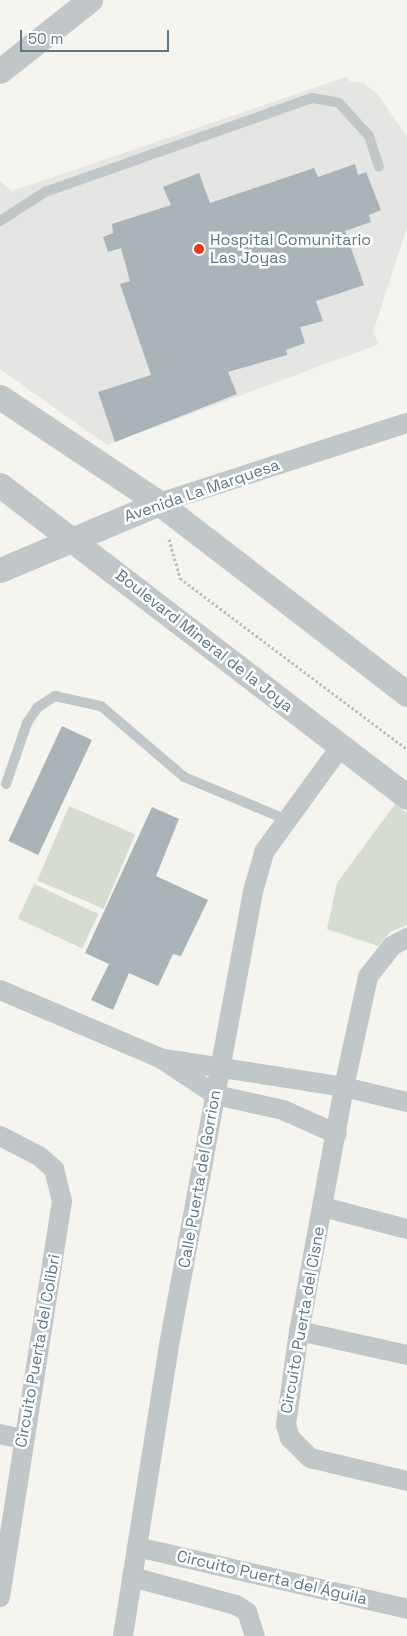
<!DOCTYPE html>
<html>
<head>
<meta charset="utf-8">
<style>
	body { margin:0 }
	#map { position:relative; width:407px; height:1636px; overflow:hidden; background:#f5f4ef; font-family:"Space Grotesk",sans-serif }
	div>[style] { position:absolute }
	[style*='--x'] { left:calc(var(--x)*1px); top:calc(var(--y)*1px); width:calc(var(--w)*1px); rotate:calc(var(--a)*1deg) }
	.built>* { inset:0; background:#e5e5e3 }
	.green>* { inset:0; background:#d6dcd0; transform-origin:0 0 }
	.building>* { inset:0; background:#a9b3b8; transform-origin:0 0 }
	.path>* { height:3px; margin-top:-1.5px; transform-origin:0; background:repeating-linear-gradient(90deg,#bcbfc1 0 2.5px,transparent 0 5px) }
	.service>* { height:10px; margin:-5px; padding:0 5px; transform-origin:5px; border-radius:5px; background:#c1c6c9 }
	.minor>* { height:20px; margin:-10px; padding:0 10px; transform-origin:10px; border-radius:10px; background:#c1c6c9 }
	.tertiary>* { height:25px; margin:-12.5px; padding:0 12.5px; transform-origin:12.5px; border-radius:12.5px; background:#c1c6c9 }
	.dots>* { width:14px; height:14px; translate:-50% -50%; box-sizing:border-box; border:2px solid #fff; border-radius:50% }
	span { translate:-50% -50%; white-space:nowrap; text-align:center; line-height:1.15; -webkit-text-stroke:5px #fff; paint-order:stroke }
	.poi-label { font-size:16px; color:#607784 }
	.left { translate:0 -50%; text-align:left }
	.street-label { font-size:16px; color:#607784 }
	.scale { position:absolute; left:20px; top:30px; width:149px; height:22px; box-sizing:border-box; border:2px solid #607784; border-top:0; padding-left:6px; font-size:15px; line-height:18px; white-space:nowrap; color:#607784; -webkit-text-stroke:4px #fff; paint-order:stroke }
</style>
</head>
<body>
<div id="map">
	<div class="built">
		<i style="clip-path:polygon(346px 77px,350px 81px,364px 83px,378px 95px,407px 136px,407px 228px,373px 332px,379px 344px,107px 445px,0 369px,0 181px,12px 191px)"></i>
	</div>
	<div class="green">
		<i style="clip-path:polygon(395px 804px,407px 813px,407px 925px,390px 932px,378px 946px,327px 929px,337px 883px)"></i>
		<i style="left:69px;top:806px;width:72px;height:81px;rotate:23deg"></i>
		<i style="left:34px;top:884px;width:71px;height:38px;rotate:25deg"></i>
	</div>
	<div class="building">
		<i style="clip-path:polygon(355px 164px,358px 175px,366px 172px,381px 210px,369px 215px,371px 222px,345px 231px,364px 285px,316px 301px,323px 321px,300px 327px,305px 343px,286px 350px,287px 355px,228px 372px,237px 394px,115px 442px,98px 392px,151px 375px,120px 284px,130px 281px,121px 248px,108px 252px,103px 237px,113px 233px,112px 224px,171px 205px,163px 187px,199px 173px,210px 203px,314px 168px,318px 177px)"></i>
		<i style="left:62px;top:726px;width:33px;height:127px;rotate:25deg"></i>
		<i style="clip-path:polygon(152px 807px,179px 819px,156px 876px,208px 900px,181px 956px,173px 954px,158px 986px,129px 973px,113px 1010px,91px 1000px,109px 964px,85px 953px)"></i>
	</div>
	<div class="path">
		<i style="--x:169;--y:539;--w:41;--a:74.2"></i>
		<i style="--x:180;--y:578;--w:284;--a:37"></i>
	</div>
	<div class="service">
		<i style="--x:0;--y:221;--w:54;--a:-32.8"></i>
		<i style="--x:45;--y:192;--w:283;--a:-19.4"></i>
		<i style="--x:312;--y:98;--w:27;--a:10"></i>
		<i style="--x:339;--y:103;--w:45;--a:47.7"></i>
		<i style="--x:369;--y:136;--w:32;--a:72"></i>
		<i style="--x:6;--y:784;--w:65;--a:-71"></i>
		<i style="--x:27;--y:723;--w:18;--a:-56"></i>
		<i style="--x:37;--y:708;--w:22;--a:-34"></i>
		<i style="--x:55;--y:696;--w:47;--a:12.3"></i>
		<i style="--x:101;--y:706;--w:109;--a:40.5"></i>
		<i style="--x:184;--y:777;--w:109;--a:22.6"></i>
	</div>
	<div class="minor">
		<i style="--x:159;--y:503;--w:261;--a:-17.9"></i>
		<i style="--x:407;--y:938;--w:17;--a:152"></i>
		<i style="--x:392;--y:946;--w:39;--a:128"></i>
		<i style="--x:368;--y:977;--w:113;--a:102.3"></i>
		<i style="--x:344;--y:1087;--w:248;--a:100.4"></i>
		<i style="--x:299;--y:1331;--w:95;--a:97.9"></i>
		<i style="--x:286;--y:1425;--w:14;--a:73"></i>
		<i style="--x:290;--y:1438;--w:28;--a:45"></i>
		<i style="--x:310;--y:1458;--w:100;--a:13.3"></i>
		<i style="--x:0;--y:990;--w:174;--a:23"></i>
		<i style="--x:160;--y:1058;--w:67;--a:33.5"></i>
		<i style="--x:216;--y:1095;--w:69;--a:12.6"></i>
		<i style="--x:283;--y:1110;--w:59;--a:24"></i>
		<i style="--x:164;--y:1059;--w:182;--a:8.8"></i>
		<i style="--x:344;--y:1087;--w:65;--a:13.4"></i>
		<i style="--x:0;--y:1136;--w:44;--a:27.1"></i>
		<i style="--x:39;--y:1156;--w:20;--a:41"></i>
		<i style="--x:54;--y:1169;--w:33;--a:76"></i>
		<i style="--x:62;--y:1201;--w:401;--a:98.9"></i>
		<i style="--x:323;--y:1207;--w:87;--a:14.7"></i>
		<i style="--x:299;--y:1331;--w:111;--a:12.5"></i>
		<i style="--x:0;--y:1434;--w:23;--a:13"></i>
		<i style="--x:137;--y:1547;--w:277;--a:12.9"></i>
		<i style="--x:132;--y:1577;--w:108;--a:15.1"></i>
		<i style="--x:236;--y:1605;--w:13;--a:32"></i>
		<i style="--x:247;--y:1612;--w:25;--a:72"></i>
		<i style="--x:123;--y:1636;--w:295;--a:-81"></i>
		<i style="--x:169;--y:1345;--w:465;--a:-79.5"></i>
		<i style="--x:254;--y:888;--w:37;--a:-74"></i>
		<i style="--x:264;--y:852;--w:131;--a:-54"></i>
	</div>
	<div class="tertiary">
		<i style="--x:0;--y:71;--w:115;--a:-38.3"></i>
		<i style="--x:0;--y:397;--w:191;--a:33.7"></i>
		<i style="--x:159;--y:503;--w:313;--a:37.6"></i>
		<i style="--x:0;--y:485;--w:513;--a:37.47"></i>
		<i style="--x:0;--y:570;--w:173;--a:-22.8"></i>
	</div>
	<div class="dots">
		<i style="left:199px;top:249px;background:#f23212"></i>
	</div>
	<div class="poi-label">
		<span class="left" style="left:210px;top:249px">Hospital Comunitario<br>Las Joyas</span>
	</div>
	<div class="street-label">
		<span style="left:202px;top:491px;rotate:-19deg">Avenida La Marquesa</span>
		<span style="left:204px;top:641px;rotate:38deg">Boulevard Mineral de la Joya</span>
		<span style="left:200px;top:1179px;rotate:-80deg">Calle Puerta del Gorrion</span>
		<span style="left:303px;top:1320px;rotate:-80deg">Circuito Puerta del Cisne</span>
		<span style="left:38px;top:1351px;rotate:-80deg">Circuito Puerta del Colibri</span>
		<span style="left:272px;top:1578px;rotate:13deg">Circuito Puerta del Águila</span>
	</div>
	<div class="scale">50 m</div>
</div>
</body>
</html>
